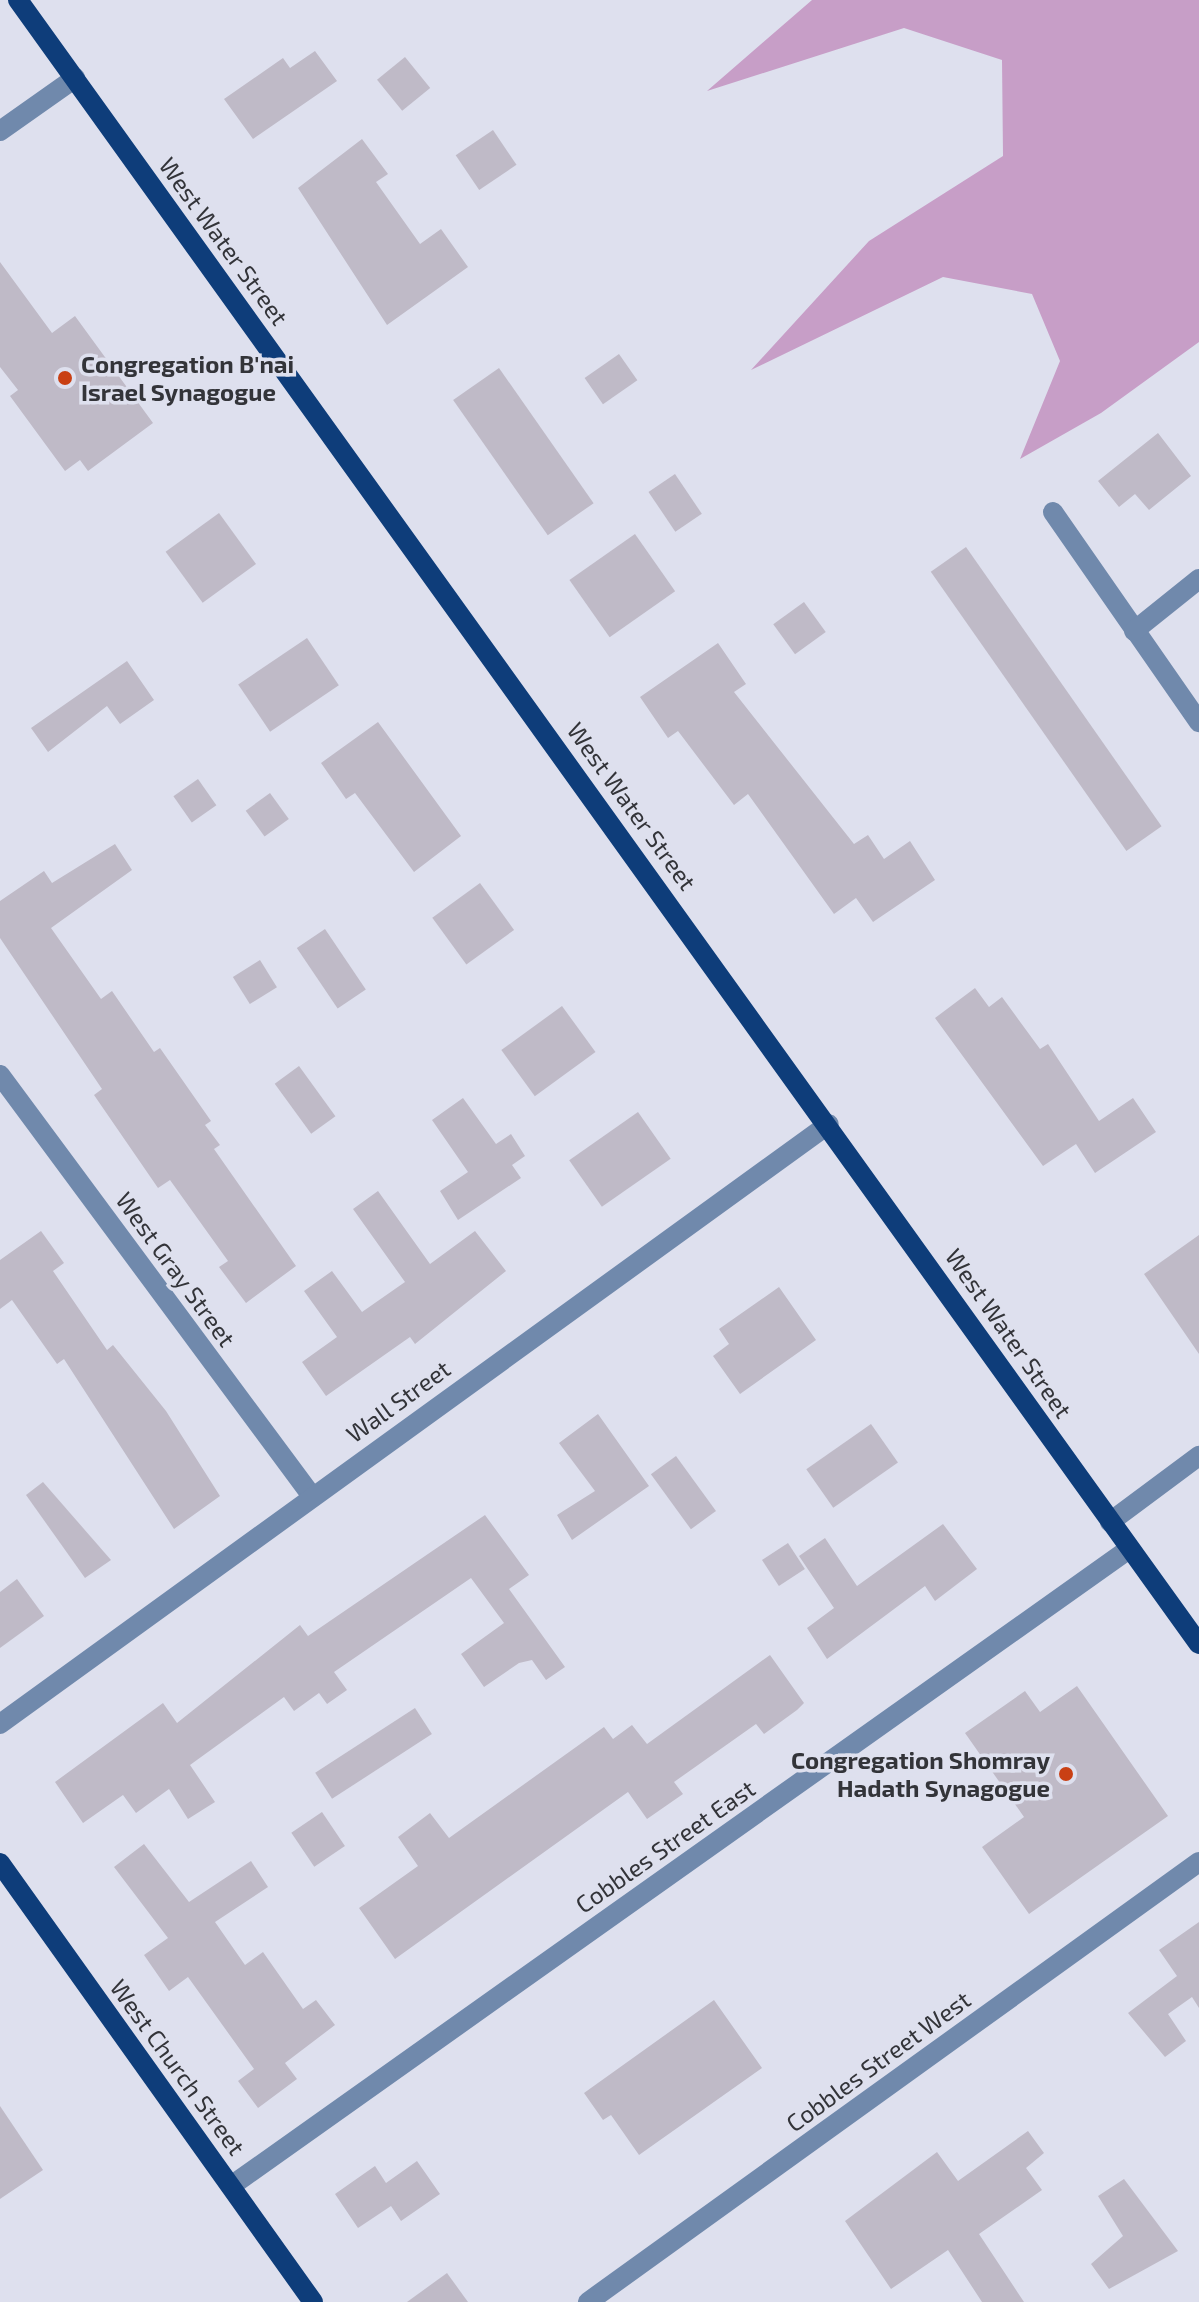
<!DOCTYPE html>
<html>
<head>
<meta charset="utf-8">
<style>
	body { margin:0 }
	#map { position:relative; width:1199px; height:2302px; overflow:hidden; background:#dee0ee; font-family:"Exo 2",sans-serif }
	div>[style] { position:absolute }
	[style*='--x'] { left:calc(var(--x)*1px); top:calc(var(--y)*1px); width:calc(var(--w)*1px); rotate:calc(var(--a)*1deg) }
	.forest>* { inset:0; background:#c79ec7 }
	.building>* { inset:0; background:#bfbac7; transform-origin:0 0 }
	.minor>* { height:20px; margin:-10px; padding:0 10px; transform-origin:10px; border-radius:10px; background:#7089ac }
	.major>* { height:20px; margin:-10px; padding:0 10px; transform-origin:10px; border-radius:10px; background:#0e3d7a }
	.dots>* { width:22px; height:22px; translate:-50% -50%; box-sizing:border-box; border:4px solid #dee0ee; border-radius:50% }
	span { translate:-50% -50%; white-space:nowrap; text-align:center; line-height:1.15; -webkit-text-stroke:7px #dee0ee; paint-order:stroke }
	.street-label { font-size:24px; color:#333439 }
	.poi-label { font-size:24px; color:#333439; font-weight:700 }
	.left { translate:0 -50%; text-align:left }
	.right { translate:-100% -50%; text-align:right }
</style>
</head>
<body>
<div id="map">
	<div class="forest">
		<i style="clip-path:polygon(812px 0,1199px 0,1199px 342px,1101px 413px,1020px 459px,1060px 361px,1032px 294px,943px 277px,751px 370px,869px 241px,1003px 156px,1002px 60px,904px 28px,707px 91px)"></i>
	</div>
	<div class="building">
		<i style="clip-path:polygon(315px 51px,337px 81px,253px 139px,224px 99px,283px 58px,290px 68px)"></i>
		<i style="left:405px;top:57px;width:40px;height:36px;rotate:51deg"></i>
		<i style="left:493px;top:130px;width:42px;height:45px;rotate:56deg"></i>
		<i style="clip-path:polygon(362px 139px,388px 174px,376px 182px,420px 244px,441px 229px,468px 267px,387px 325px,298px 188px)"></i>
		<i style="clip-path:polygon(0 262px,52px 333px,75px 316px,153px 423px,88px 471px,80px 460px,65px 471px,10px 396px,18px 390px,0 367px)"></i>
		<i style="left:619px;top:354px;width:32px;height:42px;rotate:55deg"></i>
		<i style="left:499px;top:368px;width:165px;height:56px;rotate:55deg"></i>
		<i style="clip-path:polygon(1158px 433px,1191px 476px,1149px 510px,1135px 494px,1119px 507px,1098px 481px)"></i>
		<i style="left:675px;top:474px;width:48px;height:32px;rotate:56deg"></i>
		<i style="left:219px;top:513px;width:63px;height:66px;rotate:54deg"></i>
		<i style="left:635px;top:534px;width:70px;height:80px;rotate:55deg"></i>
		<i style="left:966px;top:547px;width:341px;height:43px;rotate:55deg"></i>
		<i style="left:804px;top:602px;width:37px;height:38px;rotate:54deg"></i>
		<i style="left:307px;top:638px;width:57px;height:83px;rotate:56deg"></i>
		<i style="clip-path:polygon(718px 643px,746px 684px,734px 692px,854px 844px,868px 835px,884px 859px,910px 841px,935px 880px,873px 922px,856px 898px,834px 914px,748px 794px,734px 805px,678px 731px,668px 738px,640px 697px)"></i>
		<i style="clip-path:polygon(127px 661px,154px 700px,120px 724px,107px 706px,48px 752px,31px 728px)"></i>
		<i style="clip-path:polygon(378px 722px,461px 836px,414px 872px,355px 793px,346px 799px,321px 763px)"></i>
		<i style="left:198px;top:779px;width:32px;height:30px;rotate:55deg"></i>
		<i style="left:270px;top:793px;width:32px;height:30px;rotate:54deg"></i>
		<i style="clip-path:polygon(115px 844px,132px 870px,51px 928px,101px 999px,112px 991px,154px 1052px,160px 1048px,211px 1121px,205px 1125px,220px 1145px,214px 1149px,296px 1266px,246px 1303px,219px 1267px,228px 1261px,170px 1180px,158px 1188px,94px 1095px,102px 1089px,0 938px,0 901px,44px 871px,52px 883px)"></i>
		<i style="left:480px;top:883px;width:58px;height:59px;rotate:54deg"></i>
		<i style="left:325px;top:929px;width:73px;height:34px;rotate:56deg"></i>
		<i style="left:260px;top:960px;width:32px;height:32px;rotate:58deg"></i>
		<i style="clip-path:polygon(975px 988px,989px 1007px,1002px 997px,1040px 1049px,1048px 1044px,1099px 1121px,1133px 1098px,1156px 1132px,1095px 1173px,1076px 1144px,1043px 1166px,935px 1018px)"></i>
		<i style="left:562px;top:1006px;width:57px;height:75px;rotate:54deg"></i>
		<i style="left:299px;top:1066px;width:62px;height:30px;rotate:54deg"></i>
		<i style="clip-path:polygon(463px 1098px,496px 1144px,511px 1134px,525px 1156px,512px 1165px,521px 1178px,458px 1220px,440px 1191px,468px 1172px,432px 1120px)"></i>
		<i style="left:638px;top:1112px;width:57px;height:84px;rotate:55deg"></i>
		<i style="clip-path:polygon(378px 1191px,430px 1264px,475px 1231px,506px 1271px,415px 1344px,410px 1337px,326px 1396px,302px 1362px,337px 1337px,304px 1291px,332px 1271px,362px 1312px,405px 1282px,353px 1209px)"></i>
		<i style="clip-path:polygon(41px 1231px,64px 1263px,53px 1271px,107px 1350px,113px 1345px,166px 1411px,220px 1496px,174px 1529px,64px 1359px,57px 1364px,12px 1300px,0 1309px,0 1260px)"></i>
		<i style="clip-path:polygon(1199px 1235px,1199px 1354px,1144px 1274px)"></i>
		<i style="clip-path:polygon(779px 1287px,816px 1340px,740px 1394px,713px 1356px,729px 1344px,719px 1329px)"></i>
		<i style="clip-path:polygon(598px 1414px,649px 1486px,572px 1540px,557px 1515px,595px 1491px,559px 1443px)"></i>
		<i style="left:871px;top:1424px;width:47px;height:79px;rotate:55deg"></i>
		<i style="left:676px;top:1456px;width:68px;height:31px;rotate:54deg"></i>
		<i style="clip-path:polygon(43px 1482px,111px 1560px,85px 1578px,26px 1495px)"></i>
		<i style="clip-path:polygon(485px 1515px,529px 1575px,509px 1589px,565px 1667px,546px 1680px,532px 1660px,519px 1663px,484px 1687px,461px 1654px,504px 1623px,471px 1578px,334px 1672px,347px 1690px,327px 1704px,319px 1693px,294px 1711px,284px 1697px,190px 1765px,215px 1802px,188px 1819px,169px 1789px,136px 1813px,123px 1795px,83px 1823px,55px 1782px,163px 1703px,177px 1723px,300px 1625px,308px 1636px)"></i>
		<i style="clip-path:polygon(943px 1524px,977px 1569px,935px 1601px,925px 1586px,827px 1659px,807px 1628px,834px 1608px,799px 1556px,825px 1538px,857px 1586px)"></i>
		<i style="left:788px;top:1543px;width:31px;height:31px;rotate:57deg"></i>
		<i style="clip-path:polygon(17px 1579px,44px 1616px,0 1648px,0 1592px)"></i>
		<i style="clip-path:polygon(770px 1655px,804px 1703px,797px 1710px,764px 1734px,756px 1724px,674px 1782px,683px 1794px,647px 1819px,628px 1792px,395px 1959px,359px 1908px,418px 1866px,398px 1837px,430px 1813px,449px 1838px,604px 1727px,613px 1739px,632px 1725px,647px 1744px)"></i>
		<i style="clip-path:polygon(1077px 1686px,1168px 1816px,1029px 1914px,982px 1847px,1024px 1817px,965px 1733px,1025px 1691px,1040px 1712px)"></i>
		<i style="left:415px;top:1708px;width:31px;height:119px;rotate:57deg"></i>
		<i style="left:322px;top:1812px;width:41px;height:37px;rotate:56deg"></i>
		<i style="clip-path:polygon(144px 1844px,189px 1902px,251px 1861px,268px 1887px,215px 1922px,245px 1965px,263px 1952px,303px 2009px,316px 2000px,335px 2025px,285px 2063px,297px 2079px,258px 2108px,238px 2081px,254px 2069px,188px 1977px,169px 1991px,144px 1955px,168px 1938px,114px 1867px)"></i>
		<i style="clip-path:polygon(1199px 1922px,1199px 2008px,1192px 1997px,1168px 2014px,1186px 2041px,1165px 2057px,1128px 2013px,1177px 1976px,1159px 1950px)"></i>
		<i style="clip-path:polygon(714px 2000px,762px 2068px,639px 2155px,611px 2115px,603px 2120px,584px 2093px)"></i>
		<i style="clip-path:polygon(0 2106px,43px 2170px,0 2199px)"></i>
		<i style="clip-path:polygon(1028px 2131px,1044px 2153px,1026px 2168px,1042px 2190px,979px 2234px,1024px 2302px,982px 2302px,948px 2250px,891px 2289px,845px 2221px,937px 2152px,958px 2181px)"></i>
		<i style="clip-path:polygon(417px 2161px,440px 2194px,401px 2221px,391px 2206px,358px 2228px,335px 2194px,375px 2166px,386px 2183px)"></i>
		<i style="clip-path:polygon(1124px 2179px,1178px 2251px,1109px 2289px,1091px 2264px,1123px 2236px,1098px 2196px)"></i>
		<i style="clip-path:polygon(447px 2273px,468px 2302px,407px 2302px)"></i>
	</div>
	<div class="minor">
		<i style="--x:0;--y:131;--w:92;--a:-35.2"></i>
		<i style="--x:1053;--y:512;--w:256;--a:55.2"></i>
		<i style="--x:1134;--y:631;--w:83;--a:-38.7"></i>
		<i style="--x:0;--y:1075;--w:523;--a:53.48"></i>
		<i style="--x:1110;--y:1522;--w:111;--a:-36.6"></i>
		<i style="--x:0;--y:1724;--w:1023;--a:-35.9"></i>
		<i style="--x:231;--y:2186;--w:1101;--a:-35.35"></i>
		<i style="--x:588;--y:2302;--w:753;--a:-35.76"></i>
	</div>
	<div class="major">
		<i style="--x:18;--y:0;--w:2024;--a:54.31"></i>
		<i style="--x:0;--y:1863;--w:539;--a:54.51"></i>
	</div>
	<div class="dots">
		<i style="left:65px;top:378px;background:#c94014"></i>
		<i style="left:1066px;top:1774px;background:#c94014"></i>
	</div>
	<div class="street-label">
		<span style="left:224px;top:241px;rotate:54deg">West Water Street</span>
		<span style="left:632px;top:806px;rotate:54deg">West Water Street</span>
		<span style="left:176px;top:1269px;rotate:54deg">West Gray Street</span>
		<span style="left:1009px;top:1333px;rotate:55deg">West Water Street</span>
		<span style="left:398px;top:1401px;rotate:-36deg">Wall Street</span>
		<span style="left:665px;top:1846px;rotate:-35deg">Cobbles Street East</span>
		<span style="left:878px;top:2061px;rotate:-36deg">Cobbles Street West</span>
		<span style="left:178px;top:2067px;rotate:54deg">West Church Street</span>
	</div>
	<div class="poi-label">
		<span class="left" style="left:81px;top:378px">Congregation B'nai<br>Israel Synagogue</span>
		<span class="right" style="left:1050px;top:1774px">Congregation Shomray<br>Hadath Synagogue</span>
	</div>
</div>
</body>
</html>
